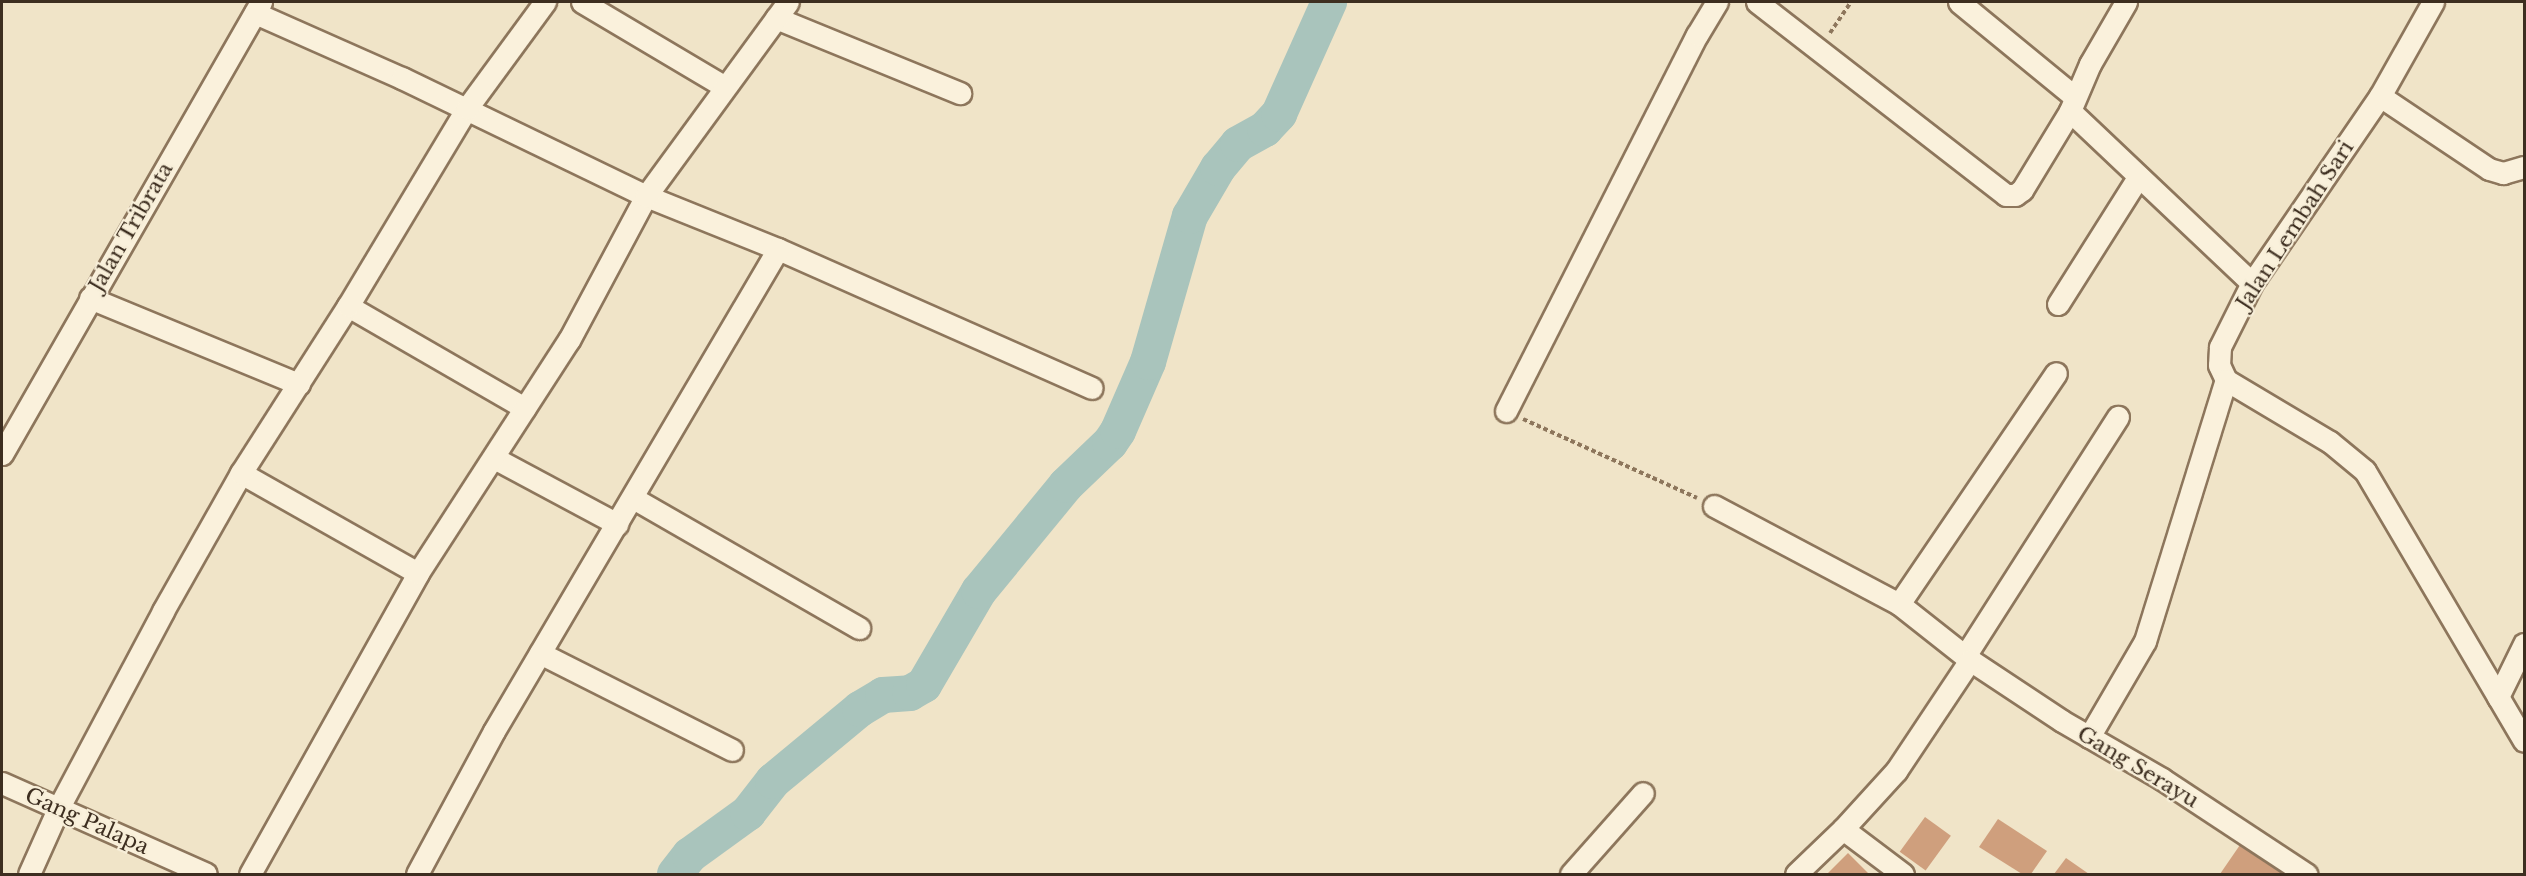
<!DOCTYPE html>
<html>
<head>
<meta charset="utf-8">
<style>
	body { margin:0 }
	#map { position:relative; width:2526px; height:876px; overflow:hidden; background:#f0e4c8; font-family:"Libre Baskerville",serif }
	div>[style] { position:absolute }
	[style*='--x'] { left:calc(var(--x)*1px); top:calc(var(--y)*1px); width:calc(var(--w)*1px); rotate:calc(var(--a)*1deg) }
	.river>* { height:36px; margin:-18px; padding:0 18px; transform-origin:18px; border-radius:18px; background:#a9c4bc }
	.building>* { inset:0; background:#cf9f7d; transform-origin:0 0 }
	.path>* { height:4px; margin-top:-2px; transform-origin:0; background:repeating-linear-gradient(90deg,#8d765c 0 4.5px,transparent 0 7.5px) }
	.roads { filter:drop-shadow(2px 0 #8d765c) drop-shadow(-2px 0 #8d765c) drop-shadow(0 2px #8d765c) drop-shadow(0 -2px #8d765c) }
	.minor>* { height:21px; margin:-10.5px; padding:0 10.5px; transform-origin:10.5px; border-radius:10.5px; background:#faf1dc }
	span { translate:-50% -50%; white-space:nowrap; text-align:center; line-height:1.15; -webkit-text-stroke:4.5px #f7eed8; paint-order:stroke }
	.street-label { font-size:21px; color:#3d2e20 }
	.frame { position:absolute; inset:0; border:3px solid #3d2e20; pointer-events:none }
</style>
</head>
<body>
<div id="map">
	<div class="river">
		<i style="--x:675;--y:874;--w:24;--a:-52"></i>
		<i style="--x:690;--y:855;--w:72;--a:-35.9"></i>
		<i style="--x:748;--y:813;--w:41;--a:-52"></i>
		<i style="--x:773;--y:781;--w:113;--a:-39.6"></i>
		<i style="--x:860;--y:709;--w:27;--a:-31"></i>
		<i style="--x:883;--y:695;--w:27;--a:-4"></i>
		<i style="--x:910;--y:693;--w:16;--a:-30"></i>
		<i style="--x:924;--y:685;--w:109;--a:-59.7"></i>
		<i style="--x:979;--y:591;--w:137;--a:-50.6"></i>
		<i style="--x:1066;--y:485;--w:61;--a:-43.7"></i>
		<i style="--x:1110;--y:443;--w:14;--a:-56"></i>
		<i style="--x:1118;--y:431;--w:75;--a:-66.5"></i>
		<i style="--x:1148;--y:362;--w:152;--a:-74"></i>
		<i style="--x:1190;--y:216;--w:56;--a:-59.7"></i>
		<i style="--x:1218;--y:168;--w:31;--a:-50"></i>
		<i style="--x:1238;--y:144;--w:31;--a:-29"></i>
		<i style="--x:1265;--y:129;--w:21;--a:-47"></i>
		<i style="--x:1279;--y:114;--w:123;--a:-65.9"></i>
	</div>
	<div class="building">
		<i style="left:1925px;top:817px;width:32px;height:43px;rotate:36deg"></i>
		<i style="clip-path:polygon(1998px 819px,2047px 851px,2031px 874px,2022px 874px,1979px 847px)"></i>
		<i style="clip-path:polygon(2242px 842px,2291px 874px,2220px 874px)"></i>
		<i style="clip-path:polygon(1848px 853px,1869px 874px,1827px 874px)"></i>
		<i style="clip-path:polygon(2066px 858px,2089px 874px,2054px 874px)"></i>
	</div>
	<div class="path">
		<i style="--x:1830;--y:33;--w:37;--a:-56"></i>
		<i style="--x:1523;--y:419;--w:191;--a:24.4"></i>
	</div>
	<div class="roads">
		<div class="minor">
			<i style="--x:582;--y:2;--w:166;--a:30.7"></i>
			<i style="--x:1757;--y:2;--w:315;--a:37.8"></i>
			<i style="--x:2006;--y:195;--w:9;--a:0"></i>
			<i style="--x:2015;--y:195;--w:9;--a:-36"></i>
			<i style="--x:2022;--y:190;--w:92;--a:-58.7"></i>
			<i style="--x:1959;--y:2;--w:150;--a:39.3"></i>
			<i style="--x:2126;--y:2;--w:72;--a:120.1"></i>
			<i style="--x:2090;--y:64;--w:51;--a:113.1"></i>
			<i style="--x:2070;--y:111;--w:250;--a:43.4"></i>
			<i style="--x:2433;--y:2;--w:108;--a:119.4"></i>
			<i style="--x:2380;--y:96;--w:227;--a:124.4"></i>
			<i style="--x:2252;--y:283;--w:72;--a:116.6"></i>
			<i style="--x:2220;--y:347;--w:18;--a:93"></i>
			<i style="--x:2219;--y:365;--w:17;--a:65"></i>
			<i style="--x:2226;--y:380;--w:121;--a:30.8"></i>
			<i style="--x:2330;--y:442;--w:45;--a:39.6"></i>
			<i style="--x:2365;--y:471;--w:313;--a:59.5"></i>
			<i style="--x:255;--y:13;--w:161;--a:23.9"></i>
			<i style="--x:402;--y:78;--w:271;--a:25.8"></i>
			<i style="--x:646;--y:196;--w:142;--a:21.9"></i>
			<i style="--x:778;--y:249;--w:343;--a:23.9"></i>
			<i style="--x:776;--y:18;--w:199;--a:22.2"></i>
			<i style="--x:2380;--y:96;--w:131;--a:33.8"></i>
			<i style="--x:2489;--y:169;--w:15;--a:16"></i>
			<i style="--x:2503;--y:173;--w:22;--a:-16"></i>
			<i style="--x:90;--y:298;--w:226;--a:22.4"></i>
			<i style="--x:2058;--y:304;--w:151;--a:-57.7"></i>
			<i style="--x:348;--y:306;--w:204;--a:30"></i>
			<i style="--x:1506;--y:411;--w:422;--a:-63.1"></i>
			<i style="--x:1697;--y:35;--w:39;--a:-59"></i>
			<i style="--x:2;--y:454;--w:521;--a:-60.19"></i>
			<i style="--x:494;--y:458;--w:140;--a:28.2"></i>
			<i style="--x:241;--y:473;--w:203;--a:29.5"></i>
			<i style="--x:633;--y:498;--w:261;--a:29.9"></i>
			<i style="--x:1714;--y:506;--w:209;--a:27.9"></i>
			<i style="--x:1899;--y:604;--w:90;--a:38.3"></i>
			<i style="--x:1970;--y:660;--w:110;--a:33.5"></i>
			<i style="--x:2062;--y:721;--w:116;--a:30.1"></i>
			<i style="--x:2162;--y:779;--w:173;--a:33.4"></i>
			<i style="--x:1899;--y:604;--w:279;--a:-55.8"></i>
			<i style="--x:540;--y:653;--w:215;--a:26.8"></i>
			<i style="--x:1965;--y:656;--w:284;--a:-57.4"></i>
			<i style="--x:2498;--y:697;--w:59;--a:-63.9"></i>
			<i style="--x:2089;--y:737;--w:111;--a:-59.7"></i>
			<i style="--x:2145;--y:641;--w:273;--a:-72.8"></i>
			<i style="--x:2;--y:783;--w:223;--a:24"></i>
			<i style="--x:1843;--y:829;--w:75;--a:36.9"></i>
			<i style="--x:29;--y:874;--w:73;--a:-65.9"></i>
			<i style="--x:59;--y:807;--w:222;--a:-62"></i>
			<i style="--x:163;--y:611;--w:159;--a:-60.5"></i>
			<i style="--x:241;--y:473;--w:198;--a:-57.4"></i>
			<i style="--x:348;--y:306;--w:231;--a:-59"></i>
			<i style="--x:467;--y:108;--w:132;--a:-53.7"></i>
			<i style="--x:250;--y:874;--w:345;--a:-60.8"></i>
			<i style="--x:418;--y:573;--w:278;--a:-57.1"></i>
			<i style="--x:569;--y:340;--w:163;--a:-61.9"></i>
			<i style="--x:646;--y:196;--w:240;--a:-53.8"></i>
			<i style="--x:417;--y:874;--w:162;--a:-61.7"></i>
			<i style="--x:494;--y:731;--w:559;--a:-59.49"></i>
			<i style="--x:1571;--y:874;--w:108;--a:-48.4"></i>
			<i style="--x:1796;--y:874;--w:65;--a:-43.8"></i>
			<i style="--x:1843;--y:829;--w:79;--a:-47.6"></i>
			<i style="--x:1896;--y:771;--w:133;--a:-56.3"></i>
		</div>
	</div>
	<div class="street-label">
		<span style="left:2295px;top:225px;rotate:-57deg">Jalan Lembah Sari</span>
		<span style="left:131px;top:227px;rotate:-60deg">Jalan Tribrata</span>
		<span style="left:2138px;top:767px;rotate:31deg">Gang Serayu</span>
		<span style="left:87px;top:821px;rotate:24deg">Gang Palapa</span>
	</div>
	<div class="frame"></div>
</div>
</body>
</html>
